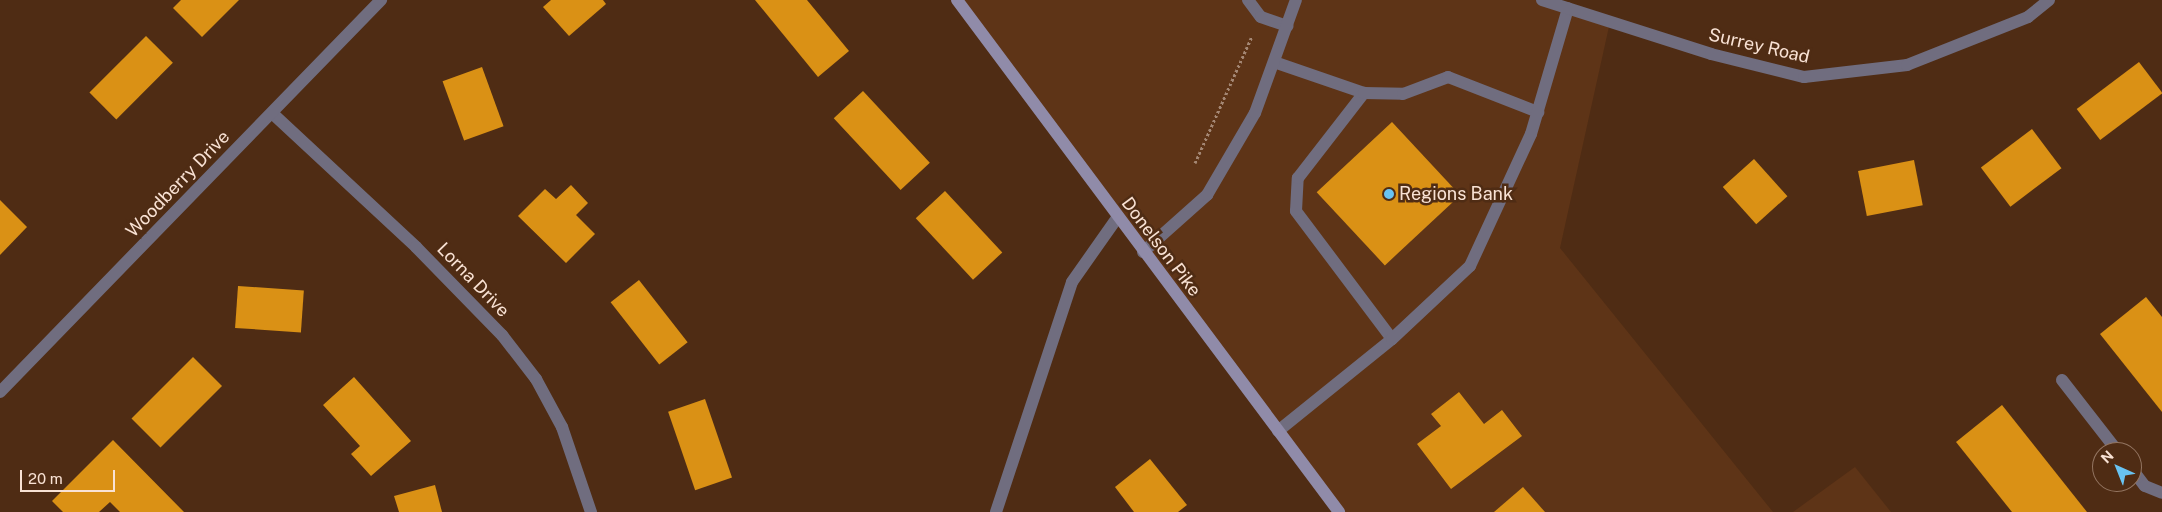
<!DOCTYPE html>
<html>
<head>
<meta charset="utf-8">
<style>
	body { margin:0 }
	#map { position:relative; width:2162px; height:512px; overflow:hidden; background:#4f2c14; font-family:"Public Sans",sans-serif }
	div>[style] { position:absolute }
	[style*='--x'] { left:calc(var(--x)*1px); top:calc(var(--y)*1px); width:calc(var(--w)*1px); rotate:calc(var(--a)*1deg) }
	.built>* { inset:0; background:#5e3417 }
	.building>* { inset:0; background:#da9115; transform-origin:0 0 }
	.path>* { height:3px; margin-top:-1.5px; transform-origin:0; background:repeating-linear-gradient(90deg,#a48774 0 2.5px,transparent 0 5px) }
	.service>* { height:12px; margin:-6px; padding:0 6px; transform-origin:6px; border-radius:6px; background:#706d7f }
	.minor>* { height:12px; margin:-6px; padding:0 6px; transform-origin:6px; border-radius:6px; background:#706d7f }
	.tertiary>* { height:12px; margin:-6px; padding:0 6px; transform-origin:6px; border-radius:6px; background:#706d7f }
	.secondary>* { height:12px; margin:-6px; padding:0 6px; transform-origin:6px; border-radius:6px; background:#908ba9 }
	.dots>* { width:14px; height:14px; translate:-50% -50%; box-sizing:border-box; border:2px solid #4f2c14; border-radius:50% }
	span { translate:-50% -50%; white-space:nowrap; text-align:center; line-height:1.15; -webkit-text-stroke:5px #4f2c14; paint-order:stroke }
	.street-label { font-size:18px; color:#f9e2d4 }
	.poi-label { font-size:18px; color:#f9e2d4 }
	.left { translate:0 -50%; text-align:left }
	.north { position:absolute; left:2092px; top:442px; width:50px; height:50px; box-sizing:border-box; background:#4f2c14; border:1px solid #937561; border-radius:50%; rotate:316deg; font-size:14px; font-weight:700; line-height:20px; text-align:center; color:#f9e2d4 }
	.north::after { content:''; display:block; margin:auto; width:18px; height:22px; background:#69c3f1; clip-path:polygon(50% 0,100% 100%,50% 72%,0 100%) }
	.scale { position:absolute; left:20px; top:470px; width:95px; height:22px; box-sizing:border-box; border:2px solid #f9e2d4; border-top:0; padding-left:6px; font-size:15px; line-height:18px; white-space:nowrap; color:#f9e2d4; -webkit-text-stroke:4px #4f2c14; paint-order:stroke }
</style>
</head>
<body>
<div id="map">
	<div class="built">
		<i style="clip-path:polygon(957px 0,1542px 0,1610px 22px,1560px 248px,1773px 512px,1339px 512px)"></i>
		<i style="clip-path:polygon(1855px 467px,1891px 512px,1793px 512px)"></i>
	</div>
	<div class="building">
		<i style="clip-path:polygon(181px 0,239px 0,202px 37px,173px 8px)"></i>
		<i style="clip-path:polygon(551px 0,603px 0,606px 4px,569px 36px,543px 7px)"></i>
		<i style="clip-path:polygon(755px 0,807px 0,849px 51px,818px 77px)"></i>
		<i style="left:146px;top:36px;width:38px;height:80px;rotate:45deg"></i>
		<i style="left:2139px;top:62px;width:39px;height:78px;rotate:53deg"></i>
		<i style="left:482px;top:67px;width:63px;height:42px;rotate:70deg"></i>
		<i style="left:863px;top:91px;width:98px;height:40px;rotate:47deg"></i>
		<i style="left:1392px;top:122px;width:100px;height:103px;rotate:47deg"></i>
		<i style="left:2032px;top:129px;width:49px;height:64px;rotate:53deg"></i>
		<i style="left:1754px;top:159px;width:50px;height:42px;rotate:48deg"></i>
		<i style="left:1914px;top:160px;width:46px;height:57px;rotate:79deg"></i>
		<i style="clip-path:polygon(571px 185px,588px 203px,576px 215px,595px 234px,566px 263px,518px 216px,545px 189px,556px 199px)"></i>
		<i style="left:945px;top:191px;width:84px;height:40px;rotate:47deg"></i>
		<i style="clip-path:polygon(0 200px,27px 227px,0 255px)"></i>
		<i style="left:639px;top:280px;width:79px;height:36px;rotate:52deg"></i>
		<i style="left:238px;top:286px;width:66px;height:42px;rotate:4deg"></i>
		<i style="clip-path:polygon(2146px 297px,2162px 317px,2162px 412px,2100px 334px)"></i>
		<i style="left:193px;top:357px;width:41px;height:87px;rotate:45deg"></i>
		<i style="clip-path:polygon(354px 377px,411px 441px,371px 476px,351px 454px,360px 446px,323px 405px)"></i>
		<i style="clip-path:polygon(1459px 392px,1484px 424px,1502px 410px,1522px 436px,1451px 489px,1417px 444px,1441px 426px,1431px 414px)"></i>
		<i style="left:705px;top:399px;width:83px;height:39px;rotate:71deg"></i>
		<i style="clip-path:polygon(2002px 405px,2087px 512px,2012px 512px,1956px 442px)"></i>
		<i style="clip-path:polygon(113px 440px,184px 512px,120px 512px,110px 502px,99px 512px,63px 512px,52px 501px)"></i>
		<i style="clip-path:polygon(1150px 459px,1187px 505px,1178px 512px,1134px 512px,1115px 487px)"></i>
		<i style="clip-path:polygon(435px 485px,442px 512px,399px 512px,394px 496px)"></i>
		<i style="clip-path:polygon(1523px 487px,1545px 512px,1494px 512px)"></i>
	</div>
	<div class="path">
		<i style="--x:1195;--y:163;--w:139;--a:-65.8"></i>
	</div>
	<div class="service">
		<i style="--x:1248;--y:0;--w:21;--a:53"></i>
		<i style="--x:1261;--y:17;--w:28;--a:19"></i>
		<i style="--x:1274;--y:62;--w:95;--a:19"></i>
		<i style="--x:1392;--y:339;--w:160;--a:-126.9"></i>
		<i style="--x:1296;--y:211;--w:33;--a:-87"></i>
		<i style="--x:1298;--y:178;--w:108;--a:-52.2"></i>
		<i style="--x:1364;--y:93;--w:39;--a:1"></i>
		<i style="--x:1403;--y:94;--w:48;--a:-20.7"></i>
		<i style="--x:1448;--y:77;--w:97;--a:21.3"></i>
		<i style="--x:2062;--y:380;--w:91;--a:52.1"></i>
		<i style="--x:1278;--y:431;--w:146;--a:-38.9"></i>
		<i style="--x:1392;--y:339;--w:107;--a:-43.1"></i>
		<i style="--x:1470;--y:266;--w:145;--a:-65.2"></i>
		<i style="--x:1531;--y:134;--w:131;--a:-73.6"></i>
		<i style="--x:2132;--y:469;--w:21;--a:53"></i>
		<i style="--x:2145;--y:486;--w:18;--a:22"></i>
		<i style="--x:996;--y:512;--w:242;--a:-71.7"></i>
		<i style="--x:1072;--y:282;--w:78;--a:-54.9"></i>
	</div>
	<div class="minor">
		<i style="--x:1542;--y:0;--w:177;--a:17.7"></i>
		<i style="--x:1711;--y:54;--w:96;--a:13.9"></i>
		<i style="--x:1804;--y:77;--w:104;--a:-6.6"></i>
		<i style="--x:1907;--y:65;--w:130;--a:-21.6"></i>
		<i style="--x:2028;--y:17;--w:27;--a:-39"></i>
		<i style="--x:272;--y:113;--w:197;--a:42.9"></i>
		<i style="--x:416;--y:247;--w:123;--a:45.7"></i>
		<i style="--x:502;--y:335;--w:56;--a:52.3"></i>
		<i style="--x:536;--y:379;--w:55;--a:61.6"></i>
		<i style="--x:562;--y:427;--w:90;--a:71.2"></i>
		<i style="--x:0;--y:392;--w:547;--a:-45.82"></i>
	</div>
	<div class="tertiary">
		<i style="--x:1143;--y:252;--w:86;--a:-41.7"></i>
		<i style="--x:1207;--y:195;--w:95;--a:-59.7"></i>
		<i style="--x:1255;--y:113;--w:120;--a:-70.1"></i>
	</div>
	<div class="secondary">
		<i style="--x:957;--y:0;--w:639;--a:53.27"></i>
	</div>
	<div class="dots">
		<i style="left:1389px;top:194px;background:#69c3f1"></i>
	</div>
	<div class="street-label">
		<span style="left:1759px;top:46px;rotate:13deg">Surrey Road</span>
		<span style="left:178px;top:184px;rotate:-46deg">Woodberry Drive</span>
		<span style="left:1161px;top:247px;rotate:53deg">Donelson Pike</span>
		<span style="left:473px;top:280px;rotate:46deg">Lorna Drive</span>
	</div>
	<div class="poi-label">
		<span class="left" style="left:1399px;top:194px">Regions Bank</span>
	</div>
	<div class="north">N</div>
	<div class="scale">20 m</div>
</div>
</body>
</html>
